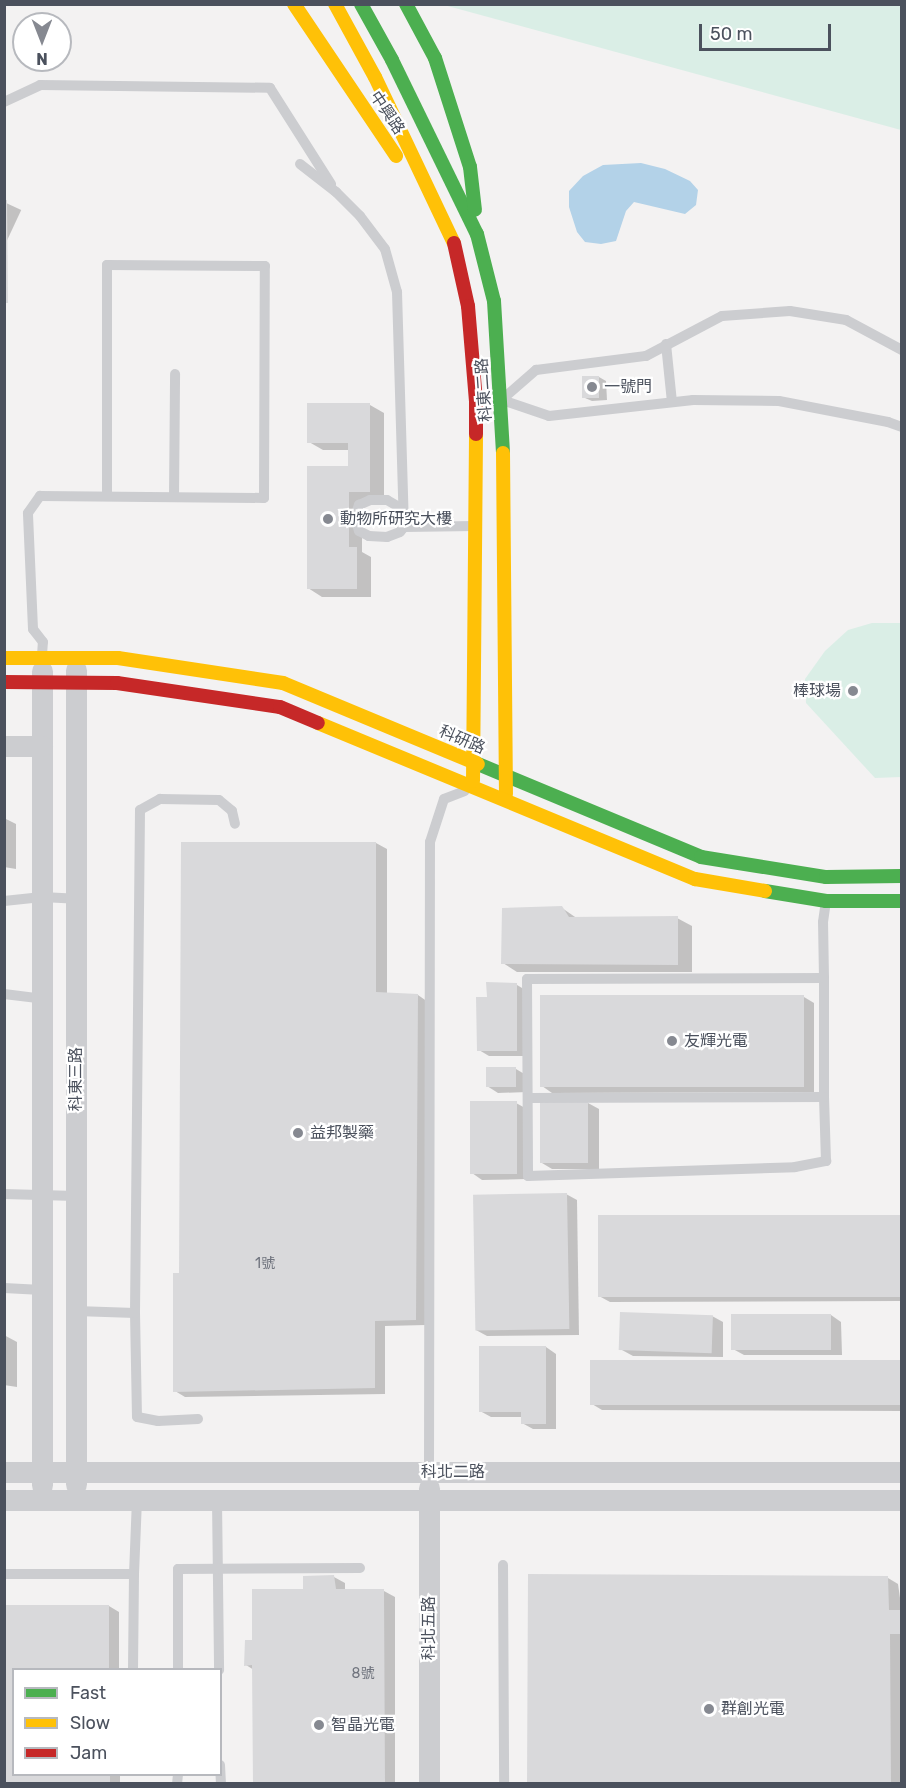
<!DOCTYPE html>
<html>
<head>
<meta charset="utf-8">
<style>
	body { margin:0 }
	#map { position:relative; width:906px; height:1788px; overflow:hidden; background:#f3f2f2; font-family:Rubik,"Noto Sans TC",sans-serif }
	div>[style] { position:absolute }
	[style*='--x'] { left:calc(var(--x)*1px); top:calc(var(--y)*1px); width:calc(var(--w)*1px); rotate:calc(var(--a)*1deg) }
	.green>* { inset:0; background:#daeee6 }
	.water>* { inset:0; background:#b3d2e8 }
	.shadow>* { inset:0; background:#0003; transform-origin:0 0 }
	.building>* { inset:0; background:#d9d9db; transform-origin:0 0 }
	.lane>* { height:10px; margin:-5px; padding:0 5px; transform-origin:5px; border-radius:5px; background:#cccdd0 }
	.street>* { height:21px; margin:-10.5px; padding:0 10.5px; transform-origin:10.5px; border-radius:10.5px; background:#cccdd0 }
	.fast>* { height:14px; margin:-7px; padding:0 7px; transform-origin:7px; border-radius:7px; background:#4caf50 }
	.slow>* { height:14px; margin:-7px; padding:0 7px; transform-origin:7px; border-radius:7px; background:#ffc107 }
	.jam>* { height:14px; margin:-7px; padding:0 7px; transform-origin:7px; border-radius:7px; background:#c62828 }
	.dots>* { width:16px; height:16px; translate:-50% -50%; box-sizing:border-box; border:3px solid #fff; border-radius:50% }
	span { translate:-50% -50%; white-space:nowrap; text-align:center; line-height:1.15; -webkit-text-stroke:4.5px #fff; paint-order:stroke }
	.number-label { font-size:14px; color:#70747e }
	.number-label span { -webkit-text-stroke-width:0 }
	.street-label { font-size:16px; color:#4b515d }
	.poi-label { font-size:16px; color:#4b515d }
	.left { translate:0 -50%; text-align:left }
	.right { translate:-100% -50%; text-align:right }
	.frame { position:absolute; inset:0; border:6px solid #4b515d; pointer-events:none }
	.legend { position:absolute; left:12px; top:1668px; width:210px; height:108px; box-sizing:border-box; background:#fff; border:2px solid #b7b9be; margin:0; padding:8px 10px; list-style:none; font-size:18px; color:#4b515d }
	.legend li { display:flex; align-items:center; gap:12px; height:30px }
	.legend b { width:30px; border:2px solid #b7b9be }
	.north { position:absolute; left:12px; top:12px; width:60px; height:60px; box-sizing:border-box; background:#fff; border:2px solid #b7b9be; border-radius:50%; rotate:180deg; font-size:16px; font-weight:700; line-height:24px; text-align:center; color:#4b515d }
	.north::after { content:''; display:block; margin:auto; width:21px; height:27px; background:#868991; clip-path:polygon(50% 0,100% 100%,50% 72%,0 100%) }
	.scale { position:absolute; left:699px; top:24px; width:132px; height:27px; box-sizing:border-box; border:3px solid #4b515d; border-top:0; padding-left:8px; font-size:18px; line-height:21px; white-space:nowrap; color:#4b515d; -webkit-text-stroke:4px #fff; paint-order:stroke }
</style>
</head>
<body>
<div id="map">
	<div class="green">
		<i style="clip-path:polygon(444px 5px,901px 5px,901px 130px)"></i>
		<i style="clip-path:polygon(872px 623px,901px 623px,901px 777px,875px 778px,806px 703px,805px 679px,825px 651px,848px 630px)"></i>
	</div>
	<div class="water">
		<i style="clip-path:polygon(641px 163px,665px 169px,690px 181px,698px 190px,696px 205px,685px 214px,634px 202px,626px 211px,616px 241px,601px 244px,585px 242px,577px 232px,569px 207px,569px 191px,583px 176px,603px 165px)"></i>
	</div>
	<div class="shadow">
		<i style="left:4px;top:202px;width:19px;height:109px;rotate:25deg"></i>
		<i style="clip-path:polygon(599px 377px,606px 381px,607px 400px,592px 401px,585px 398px,584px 378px)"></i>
		<i style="clip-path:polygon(309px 405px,370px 405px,384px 413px,384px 499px,362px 499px,362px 552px,371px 557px,371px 597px,322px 597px,308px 588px,349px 468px,349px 450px,323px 450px,309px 442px)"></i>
		<i style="clip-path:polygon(4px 818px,16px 824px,16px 869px,4px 867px)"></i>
		<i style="clip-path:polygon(376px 843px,387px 849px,387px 994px,418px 995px,428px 1002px,426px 1325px,385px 1326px,385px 1394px,185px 1397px,175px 1391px,180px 1275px)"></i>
		<i style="clip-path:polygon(562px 908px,578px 919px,677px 918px,692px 926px,692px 972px,517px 972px,503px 963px)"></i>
		<i style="clip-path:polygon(517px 985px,527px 991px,527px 1056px,489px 1056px,479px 1050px,488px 999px)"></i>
		<i style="clip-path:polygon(804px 997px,814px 1003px,814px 1092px,552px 1093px,542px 1086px)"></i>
		<i style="clip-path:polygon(516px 1069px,526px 1075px,527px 1092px,498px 1093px,487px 1086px)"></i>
		<i style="clip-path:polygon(516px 1103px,527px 1109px,527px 1179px,482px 1180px,472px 1173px)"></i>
		<i style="clip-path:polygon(542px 1103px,588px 1103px,599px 1109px,599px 1169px,552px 1169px,542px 1163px)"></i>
		<i style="clip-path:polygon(566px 1194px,577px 1200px,579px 1335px,487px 1336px,476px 1330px)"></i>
		<i style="clip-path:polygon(902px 1216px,902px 1301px,610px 1302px,599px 1296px)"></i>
		<i style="clip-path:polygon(831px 1315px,841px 1322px,842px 1355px,744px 1355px,733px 1349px)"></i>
		<i style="clip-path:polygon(712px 1316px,723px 1322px,723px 1357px,633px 1356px,622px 1350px)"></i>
		<i style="clip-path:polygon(4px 1335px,17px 1342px,17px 1387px,4px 1385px)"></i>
		<i style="clip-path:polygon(546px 1347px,556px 1354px,556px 1429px,533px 1429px,522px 1423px,522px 1417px,491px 1417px,480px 1411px)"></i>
		<i style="clip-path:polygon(902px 1362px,902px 1411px,602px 1410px,592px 1404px)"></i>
		<i style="clip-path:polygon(334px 1577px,345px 1583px,345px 1591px,384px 1591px,395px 1597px,395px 1784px,254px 1784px,254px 1670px,246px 1665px,254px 1641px,304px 1591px)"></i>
		<i style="clip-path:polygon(888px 1578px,898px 1584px,902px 1612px,901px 1784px,528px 1784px)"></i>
		<i style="clip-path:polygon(109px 1606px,119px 1612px,119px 1670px,14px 1670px,14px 1774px,120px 1774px,120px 1784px,4px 1784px,4px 1607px)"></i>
	</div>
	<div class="building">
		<i style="clip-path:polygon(4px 200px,7px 200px,8px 303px,4px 303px)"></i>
		<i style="left:582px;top:376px;width:17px;height:22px"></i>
		<i style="clip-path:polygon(307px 403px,370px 403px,370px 492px,349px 492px,349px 547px,357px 547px,357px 589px,307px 589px,307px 466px,348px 466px,348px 443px,307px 443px)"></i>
		<i style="clip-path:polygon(181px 842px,376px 842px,376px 992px,418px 994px,416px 1320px,375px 1321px,375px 1388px,173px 1392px,173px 1273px,179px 1273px)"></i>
		<i style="clip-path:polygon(562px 906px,569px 917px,678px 916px,678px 965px,501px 964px,502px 908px)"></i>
		<i style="clip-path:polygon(486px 982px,517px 983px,517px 1051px,477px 1051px,476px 997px,487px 997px)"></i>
		<i style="left:804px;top:995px;width:92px;height:264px;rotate:90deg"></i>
		<i style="left:486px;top:1067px;width:30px;height:20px"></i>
		<i style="left:470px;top:1101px;width:47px;height:73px"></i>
		<i style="left:540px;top:1102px;width:48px;height:61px"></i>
		<i style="left:567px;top:1193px;width:136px;height:94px;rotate:89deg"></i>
		<i style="left:598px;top:1215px;width:304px;height:82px"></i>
		<i style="left:620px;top:1312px;width:93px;height:38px;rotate:2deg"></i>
		<i style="left:831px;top:1314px;width:36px;height:100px;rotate:90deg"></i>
		<i style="clip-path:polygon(479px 1346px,546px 1346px,546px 1424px,521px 1424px,521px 1412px,479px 1412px)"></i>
		<i style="left:590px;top:1360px;width:312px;height:45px"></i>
		<i style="clip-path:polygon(528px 1574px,888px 1576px,889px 1610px,902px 1610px,902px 1634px,890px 1634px,891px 1784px,527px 1784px)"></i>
		<i style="clip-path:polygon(334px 1575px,336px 1589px,384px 1589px,385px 1784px,253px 1784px,252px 1665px,244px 1666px,245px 1640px,252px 1640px,252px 1589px,303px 1589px,303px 1576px)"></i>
		<i style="clip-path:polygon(4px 1605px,109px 1605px,109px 1670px,14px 1670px,14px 1774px,110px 1774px,110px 1784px,4px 1784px)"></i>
	</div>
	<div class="lane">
		<i style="--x:4;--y:102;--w:40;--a:-25"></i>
		<i style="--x:40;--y:85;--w:230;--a:0.7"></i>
		<i style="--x:270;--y:88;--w:114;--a:57.6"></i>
		<i style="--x:300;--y:164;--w:46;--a:37.9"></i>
		<i style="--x:336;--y:192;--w:34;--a:45"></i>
		<i style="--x:360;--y:216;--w:41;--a:52.9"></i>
		<i style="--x:385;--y:249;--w:45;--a:74.4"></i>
		<i style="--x:397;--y:292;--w:235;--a:88.3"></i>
		<i style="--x:404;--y:527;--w:71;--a:-0.8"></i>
		<i style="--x:666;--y:344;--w:58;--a:84.1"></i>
		<i style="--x:506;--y:396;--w:40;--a:-41"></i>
		<i style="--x:536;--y:370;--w:111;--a:-7.3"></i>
		<i style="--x:646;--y:356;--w:86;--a:-27.8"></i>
		<i style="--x:722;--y:316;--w:68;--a:-4.2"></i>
		<i style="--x:790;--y:311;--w:57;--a:9.1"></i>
		<i style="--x:846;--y:320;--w:64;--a:28.2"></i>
		<i style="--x:505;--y:401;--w:46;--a:18.8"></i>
		<i style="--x:549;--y:416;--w:145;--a:-6.3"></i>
		<i style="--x:693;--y:400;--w:86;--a:0.7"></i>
		<i style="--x:779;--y:401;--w:111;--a:10.9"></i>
		<i style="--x:888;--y:422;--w:15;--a:20"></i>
		<i style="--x:174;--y:497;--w:123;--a:-89.5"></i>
		<i style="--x:370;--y:500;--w:17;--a:0"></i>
		<i style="--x:387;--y:500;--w:14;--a:30"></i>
		<i style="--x:399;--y:507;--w:21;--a:76"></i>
		<i style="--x:404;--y:527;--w:6;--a:129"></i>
		<i style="--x:400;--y:532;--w:14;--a:159"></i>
		<i style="--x:387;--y:537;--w:18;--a:-177"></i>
		<i style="--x:369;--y:536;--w:11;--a:-153"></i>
		<i style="--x:359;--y:531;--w:15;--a:-106"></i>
		<i style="--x:355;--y:517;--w:13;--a:-72"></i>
		<i style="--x:359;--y:505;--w:12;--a:-24"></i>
		<i style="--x:42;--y:655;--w:13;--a:-86"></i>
		<i style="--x:43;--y:642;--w:16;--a:-128"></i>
		<i style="--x:33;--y:629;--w:116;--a:-92.5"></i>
		<i style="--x:28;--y:513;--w:21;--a:-55"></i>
		<i style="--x:40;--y:496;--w:224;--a:0.5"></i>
		<i style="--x:264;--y:498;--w:232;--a:-89.8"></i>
		<i style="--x:265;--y:266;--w:158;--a:-179.6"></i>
		<i style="--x:107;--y:265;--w:231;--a:90"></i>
		<i style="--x:4;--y:901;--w:38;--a:-6"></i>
		<i style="--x:42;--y:897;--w:34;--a:3"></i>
		<i style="--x:824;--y:978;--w:297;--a:179.8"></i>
		<i style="--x:527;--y:979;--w:197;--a:89.7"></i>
		<i style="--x:528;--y:1176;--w:267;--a:-1.9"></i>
		<i style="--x:795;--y:1167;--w:32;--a:-11"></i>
		<i style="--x:826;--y:1161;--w:64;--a:-91.8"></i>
		<i style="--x:824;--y:1097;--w:119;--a:-90"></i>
		<i style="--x:824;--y:978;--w:56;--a:-91"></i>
		<i style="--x:823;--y:922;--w:21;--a:-82"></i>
		<i style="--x:4;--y:994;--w:38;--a:7"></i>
		<i style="--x:528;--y:1098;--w:296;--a:-0.2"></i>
		<i style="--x:4;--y:1194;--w:72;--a:1.6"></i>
		<i style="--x:4;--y:1288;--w:38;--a:3"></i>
		<i style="--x:76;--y:1311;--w:59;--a:1.9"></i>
		<i style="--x:198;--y:1419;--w:40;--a:177.1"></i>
		<i style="--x:158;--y:1421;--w:21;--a:-169"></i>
		<i style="--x:137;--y:1417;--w:104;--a:-91.1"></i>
		<i style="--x:135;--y:1313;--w:503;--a:-89.43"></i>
		<i style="--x:140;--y:810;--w:23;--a:-29"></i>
		<i style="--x:160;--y:799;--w:59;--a:1"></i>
		<i style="--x:219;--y:800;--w:17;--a:40"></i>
		<i style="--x:232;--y:811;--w:13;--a:77"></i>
		<i style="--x:429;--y:1472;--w:630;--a:-89.91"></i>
		<i style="--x:430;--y:842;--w:45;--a:-72"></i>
		<i style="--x:444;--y:799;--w:22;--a:-21"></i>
		<i style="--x:217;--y:1500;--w:170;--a:89.3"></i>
		<i style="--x:503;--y:1565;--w:219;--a:89.7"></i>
		<i style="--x:4;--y:1574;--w:130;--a:0"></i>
		<i style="--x:134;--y:1574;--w:74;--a:-87.7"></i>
		<i style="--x:133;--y:1670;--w:96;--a:-89.4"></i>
		<i style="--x:178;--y:1670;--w:101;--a:-90"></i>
		<i style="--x:178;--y:1569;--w:182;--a:-0.3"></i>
		<i style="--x:220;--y:1765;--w:19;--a:87"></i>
		<i style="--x:177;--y:1784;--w:10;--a:-84"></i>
	</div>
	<div class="street">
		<i style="--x:76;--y:670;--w:814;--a:90"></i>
		<i style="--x:42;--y:671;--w:814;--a:90"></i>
		<i style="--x:4;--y:746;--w:38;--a:0"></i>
		<i style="--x:4;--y:1472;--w:898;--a:0"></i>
		<i style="--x:429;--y:1488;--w:296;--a:90"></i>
		<i style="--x:4;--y:1500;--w:898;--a:0"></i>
	</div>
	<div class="fast">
		<i style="--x:361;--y:4;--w:64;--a:61"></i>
		<i style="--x:392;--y:60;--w:194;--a:64"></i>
		<i style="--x:477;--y:234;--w:69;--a:75.8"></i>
		<i style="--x:494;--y:301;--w:152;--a:86.6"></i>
		<i style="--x:406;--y:4;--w:61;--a:61.8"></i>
		<i style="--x:435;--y:58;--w:114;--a:72.2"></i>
		<i style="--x:470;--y:167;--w:43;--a:83.4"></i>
		<i style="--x:478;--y:764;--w:242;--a:22.6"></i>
		<i style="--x:701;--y:857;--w:127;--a:9.1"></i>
		<i style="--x:826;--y:877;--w:76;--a:-0.8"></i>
		<i style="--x:765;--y:891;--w:62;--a:9.3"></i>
		<i style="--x:826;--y:901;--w:76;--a:0"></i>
	</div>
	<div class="slow">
		<i style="--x:294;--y:4;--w:183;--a:56.1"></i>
		<i style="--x:335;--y:4;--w:83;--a:61.3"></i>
		<i style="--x:375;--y:77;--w:184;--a:64.6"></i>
		<i style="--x:503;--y:453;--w:341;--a:89.5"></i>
		<i style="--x:4;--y:658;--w:114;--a:0"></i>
		<i style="--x:118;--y:658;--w:167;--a:8.6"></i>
		<i style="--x:283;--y:683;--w:211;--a:22.6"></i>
		<i style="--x:318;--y:723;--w:408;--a:22.5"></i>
		<i style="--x:695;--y:879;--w:71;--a:9.7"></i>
		<i style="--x:473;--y:781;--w:347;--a:-89.5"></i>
	</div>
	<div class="jam">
		<i style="--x:454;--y:243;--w:65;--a:77.5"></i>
		<i style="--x:468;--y:306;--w:95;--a:85.2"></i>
		<i style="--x:476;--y:401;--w:33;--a:90"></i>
		<i style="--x:4;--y:682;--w:113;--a:0.5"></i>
		<i style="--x:117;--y:683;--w:165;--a:8.4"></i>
		<i style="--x:280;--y:707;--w:41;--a:22.8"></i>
	</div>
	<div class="dots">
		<i style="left:592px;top:387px;background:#868991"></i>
		<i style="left:328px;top:519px;background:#868991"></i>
		<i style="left:853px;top:691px;background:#868991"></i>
		<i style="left:672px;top:1041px;background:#868991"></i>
		<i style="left:298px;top:1133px;background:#868991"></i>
		<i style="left:709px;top:1709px;background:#868991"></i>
		<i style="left:319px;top:1725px;background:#868991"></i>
	</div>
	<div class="number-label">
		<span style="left:265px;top:1264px">1號</span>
		<span style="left:363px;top:1674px">8號</span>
	</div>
	<div class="street-label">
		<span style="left:387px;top:113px;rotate:56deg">中興路</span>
		<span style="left:484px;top:390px;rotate:-94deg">科東二路</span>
		<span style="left:462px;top:740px;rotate:23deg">科研路</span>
		<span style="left:76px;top:1079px;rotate:-90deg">科東三路</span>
		<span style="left:453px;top:1472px">科北二路</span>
		<span style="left:429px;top:1628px;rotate:-90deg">科北五路</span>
	</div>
	<div class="poi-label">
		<span class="left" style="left:604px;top:387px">一號門</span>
		<span class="left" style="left:340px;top:519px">動物所研究大樓</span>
		<span class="right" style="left:841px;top:691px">棒球場</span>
		<span class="left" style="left:684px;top:1041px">友輝光電</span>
		<span class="left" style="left:310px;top:1133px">益邦製藥</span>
		<span class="left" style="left:721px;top:1709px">群創光電</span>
		<span class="left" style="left:331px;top:1725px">智晶光電</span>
	</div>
	<div class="frame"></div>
	<ul class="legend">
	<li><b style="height:8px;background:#4caf50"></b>Fast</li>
	<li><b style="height:8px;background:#ffc107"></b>Slow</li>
	<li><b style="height:8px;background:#c62828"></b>Jam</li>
	</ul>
	<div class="north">N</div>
	<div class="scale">50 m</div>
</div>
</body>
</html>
